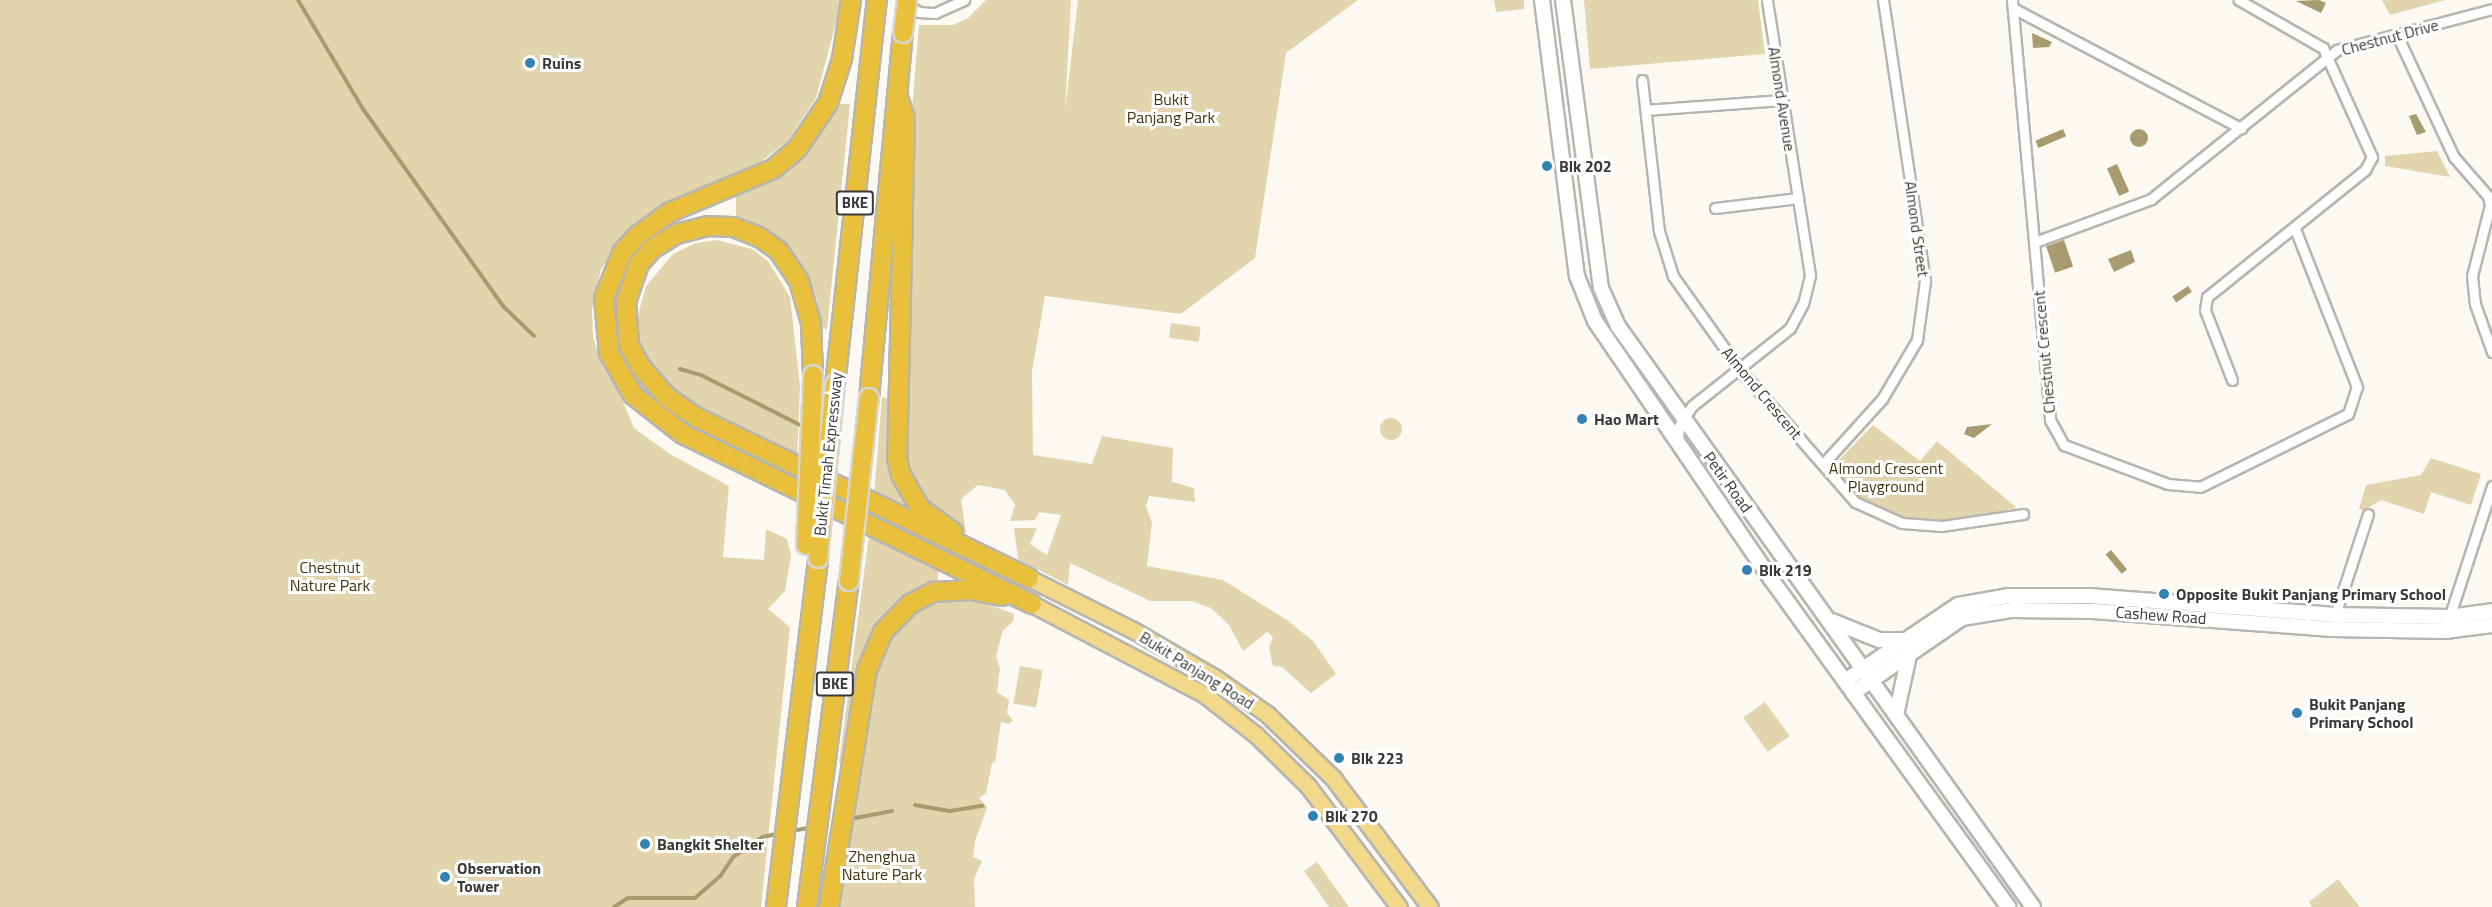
<!DOCTYPE html>
<html>
<head>
<meta charset="utf-8">
<style>
	body { margin:0 }
	#map { position:relative; width:2492px; height:907px; overflow:hidden; background:#fbf9f2; font-family:"Titillium Web",sans-serif }
	div>[style] { position:absolute }
	[style*='--x'] { left:calc(var(--x)*1px); top:calc(var(--y)*1px); width:calc(var(--w)*1px); rotate:calc(var(--a)*1deg) }
	.green>* { inset:0; background:#e2d5ad; transform-origin:0 0 }
	.round { border-radius:50% }
	.water>* { inset:0; background:#a99b70; transform-origin:0 0 }
	.stream>* { height:4px; margin:-2px; padding:0 2px; transform-origin:2px; border-radius:2px; background:#a99b70 }
	.roads { filter:drop-shadow(2px 0 #b7b5af) drop-shadow(-2px 0 #b7b5af) drop-shadow(0 2px #b7b5af) drop-shadow(0 -2px #b7b5af) }
	.street>* { height:9px; margin:-4.5px; padding:0 4.5px; transform-origin:4.5px; border-radius:4.5px; background:#fff }
	.secondary>* { height:14px; margin:-7px; padding:0 7px; transform-origin:7px; border-radius:7px; background:#fff }
	.primary>* { height:15px; margin:-7.5px; padding:0 7.5px; transform-origin:7.5px; border-radius:7.5px; background:#f2d98a }
	.highway>* { height:18px; margin:-9px; padding:0 9px; transform-origin:9px; border-radius:9px; background:#e9c03c }
	.bridges { filter:drop-shadow(2px 0 #d8d7d7) drop-shadow(-2px 0 #d8d7d7) drop-shadow(0 2px #d8d7d7) drop-shadow(0 -2px #d8d7d7) }
	.highway-bridge>* { height:18px; margin:-9px; padding:0 9px; transform-origin:9px; border-radius:9px; background:#e9c03c }
	.dots>* { width:16px; height:16px; translate:-50% -50%; box-sizing:border-box; border:3px solid #fff; border-radius:50% }
	span { translate:-50% -50%; white-space:nowrap; text-align:center; line-height:1.15; -webkit-text-stroke:6px #fff; paint-order:stroke }
	.shield-label span { padding:2px 4px; background:#fff; border:2px solid; border-radius:4px; -webkit-text-stroke-width:0 }
	.shield-label { font-size:15px; color:#3a3937; font-weight:700 }
	.street-label { font-size:16px; color:#3a3937 }
	.poi-label { font-size:16px; color:#3a3937; font-weight:700 }
	.left { translate:0 -50%; text-align:left }
	.park-label { font-size:16px; color:#403410 }
</style>
</head>
<body>
<div id="map">
	<div class="green">
		<i style="clip-path:polygon(0 0,842px 0,816px 98px,787px 142px,752px 168px,666px 202px,631px 227px,601px 269px,592px 308px,593px 337px,604px 369px,621px 397px,634px 428px,670px 454px,729px 486px,723px 557px,764px 560px,766px 529px,787px 539px,791px 555px,785px 591px,768px 609px,790px 627px,761px 907px,0 907px)"></i>
		<i style="clip-path:polygon(986px 0,1071px 0,1065px 111px,1078px 0,1358px 0,1286px 53px,1255px 258px,1181px 314px,1045px 296px,1032px 371px,1033px 455px,1092px 464px,1102px 436px,1173px 448px,1172px 482px,1194px 488px,1195px 502px,1149px 496px,1146px 506px,1152px 523px,1147px 566px,1223px 580px,1287px 620px,1313px 641px,1336px 674px,1311px 693px,1282px 667px,1273px 666px,1269px 648px,1273px 637px,1267px 632px,1243px 651px,1229px 625px,1211px 608px,1191px 601px,1150px 601px,1070px 563px,1068px 585px,1018px 559px,1014px 528px,1037px 528px,1030px 544px,1047px 555px,1061px 515px,1039px 512px,1035px 520px,1010px 521px,1015px 505px,1005px 490px,978px 485px,961px 499px,966px 533px,940px 520px,927px 507px,904px 463px,913px 260px,910px 251px,910px 133px,919px 25px,953px 25px,968px 18px)"></i>
		<i style="clip-path:polygon(1494px 0,1524px 0,1524px 9px,1496px 12px)"></i>
		<i style="clip-path:polygon(1584px 0,1758px 0,1765px 54px,1590px 69px)"></i>
		<i style="clip-path:polygon(2382px 0,2445px 0,2390px 15px)"></i>
		<i style="clip-path:polygon(834px 104px,850px 104px,827px 329px,819px 328px,817px 300px,807px 277px,785px 246px,763px 227px,736px 217px,736px 197px,778px 177px,820px 131px)"></i>
		<i style="clip-path:polygon(2437px 151px,2450px 177px,2385px 166px,2385px 156px)"></i>
		<i style="clip-path:polygon(717px 240px,752px 249px,768px 261px,790px 297px,800px 386px,797px 459px,710px 417px,671px 393px,645px 360px,638px 341px,637px 319px,646px 286px,673px 254px,696px 243px)"></i>
		<i style="left:1171px;top:323px;width:30px;height:15px;rotate:8deg"></i>
		<i style="clip-path:polygon(882px 397px,888px 399px,889px 446px,911px 506px,908px 513px,874px 495px)"></i>
		<i class="round" style="left:1380px;top:418px;width:22px;height:22px"></i>
		<i style="clip-path:polygon(1873px 425px,1920px 461px,1937px 441px,2017px 508px,1943px 523px,1909px 522px,1866px 506px,1830px 469px)"></i>
		<i style="clip-path:polygon(2431px 458px,2481px 474px,2471px 505px,2431px 492px,2424px 514px,2381px 500px,2364px 510px,2359px 509px,2366px 485px,2421px 475px)"></i>
		<i style="clip-path:polygon(869px 535px,939px 567px,937px 586px,897px 606px,844px 764px,839px 763px)"></i>
		<i style="clip-path:polygon(955px 600px,979px 601px,1014px 614px,1013px 622px,1003px 630px,996px 656px,1000px 668px,997px 692px,1009px 700px,1007px 713px,1013px 720px,1009px 724px,1001px 722px,995px 762px,992px 763px,986px 793px,979px 798px,987px 807px,975px 841px,973px 857px,982px 861px,974px 879px,975px 907px,835px 907px,872px 683px,886px 642px,914px 612px,931px 602px)"></i>
		<i style="left:1020px;top:666px;width:23px;height:38px;rotate:10deg"></i>
		<i style="left:1765px;top:702px;width:42px;height:27px;rotate:54deg"></i>
		<i style="clip-path:polygon(1317px 862px,1349px 907px,1329px 907px,1304px 871px)"></i>
		<i style="clip-path:polygon(2338px 879px,2360px 907px,2312px 907px,2309px 902px)"></i>
	</div>
	<div class="water">
		<i style="clip-path:polygon(2319px 0,2326px 3px,2321px 13px,2296px 1px)"></i>
		<i style="clip-path:polygon(2032px 33px,2052px 42px,2049px 47px,2033px 48px)"></i>
		<i style="clip-path:polygon(2416px 114px,2426px 132px,2417px 135px,2409px 116px)"></i>
		<i style="left:2063px;top:129px;width:8px;height:30px;rotate:67deg"></i>
		<i class="round" style="left:2130px;top:129px;width:18px;height:18px"></i>
		<i style="left:2117px;top:164px;width:30px;height:11px;rotate:66deg"></i>
		<i style="left:2064px;top:240px;width:28px;height:19px;rotate:71deg"></i>
		<i style="clip-path:polygon(2131px 250px,2135px 262px,2114px 272px,2108px 259px)"></i>
		<i style="left:2188px;top:286px;width:7px;height:19px;rotate:56deg"></i>
		<i style="clip-path:polygon(1992px 424px,1974px 438px,1964px 434px,1967px 427px)"></i>
		<i style="left:2111px;top:550px;width:25px;height:7px;rotate:50deg"></i>
	</div>
	<div class="stream">
		<i style="--x:298;--y:0;--w:127;--a:59.2"></i>
		<i style="--x:363;--y:109;--w:242;--a:54.6"></i>
		<i style="--x:503;--y:306;--w:43;--a:44.1"></i>
		<i style="--x:680;--y:369;--w:22;--a:16"></i>
		<i style="--x:701;--y:375;--w:111;--a:26.8"></i>
		<i style="--x:915;--y:805;--w:36;--a:10"></i>
		<i style="--x:950;--y:811;--w:33;--a:-9"></i>
		<i style="--x:850;--y:819;--w:43;--a:-10.8"></i>
		<i style="--x:791;--y:831;--w:22;--a:-10"></i>
		<i style="--x:614;--y:907;--w:17;--a:-33"></i>
		<i style="--x:628;--y:898;--w:67;--a:0"></i>
		<i style="--x:695;--y:898;--w:35;--a:-41"></i>
		<i style="--x:721;--y:875;--w:22;--a:-56"></i>
		<i style="--x:733;--y:857;--w:36;--a:-34"></i>
		<i style="--x:763;--y:837;--w:18;--a:-13"></i>
	</div>
	<div class="roads">
		<div class="street">
			<i style="--x:2012;--y:0;--w:422;--a:84.8"></i>
			<i style="--x:2050;--y:420;--w:29;--a:61"></i>
			<i style="--x:2064;--y:445;--w:111;--a:20.6"></i>
			<i style="--x:2168;--y:484;--w:32;--a:5"></i>
			<i style="--x:2200;--y:487;--w:165;--a:-26.3"></i>
			<i style="--x:2348;--y:414;--w:28;--a:-72"></i>
			<i style="--x:2357;--y:387;--w:170;--a:-111.4"></i>
			<i style="--x:905;--y:4;--w:16;--a:30"></i>
			<i style="--x:919;--y:12;--w:16;--a:4"></i>
			<i style="--x:935;--y:13;--w:32;--a:-24"></i>
			<i style="--x:2013;--y:8;--w:258;--a:27.8"></i>
			<i style="--x:2397;--y:35;--w:135;--a:65"></i>
			<i style="--x:2454;--y:157;--w:52;--a:48.9"></i>
			<i style="--x:2488;--y:196;--w:9;--a:77"></i>
			<i style="--x:2490;--y:205;--w:73;--a:104.2"></i>
			<i style="--x:2472;--y:276;--w:28;--a:84"></i>
			<i style="--x:2475;--y:304;--w:51;--a:70.5"></i>
			<i style="--x:1642;--y:80;--w:152;--a:83.6"></i>
			<i style="--x:1659;--y:231;--w:47;--a:72.7"></i>
			<i style="--x:1673;--y:276;--w:115;--a:54.5"></i>
			<i style="--x:1740;--y:370;--w:175;--a:48.9"></i>
			<i style="--x:1855;--y:502;--w:51;--a:24.1"></i>
			<i style="--x:1902;--y:523;--w:40;--a:4.3"></i>
			<i style="--x:1942;--y:526;--w:82;--a:-8.4"></i>
			<i style="--x:1646;--y:110;--w:135;--a:-4.2"></i>
			<i style="--x:1715;--y:208;--w:84;--a:-6.9"></i>
			<i style="--x:2035;--y:242;--w:124;--a:-20.3"></i>
			<i style="--x:2151;--y:199;--w:238;--a:-38.7"></i>
			<i style="--x:2337;--y:50;--w:160;--a:-14.8"></i>
			<i style="--x:2232;--y:380;--w:75;--a:-111.1"></i>
			<i style="--x:2205;--y:310;--w:13;--a:-81"></i>
			<i style="--x:2207;--y:297;--w:203;--a:-38.8"></i>
			<i style="--x:2365;--y:170;--w:15;--a:-62"></i>
			<i style="--x:2372;--y:157;--w:120;--a:-114.2"></i>
			<i style="--x:2323;--y:48;--w:97;--a:-150.3"></i>
			<i style="--x:1678;--y:441;--w:15;--a:-86"></i>
			<i style="--x:1679;--y:426;--w:24;--a:-57"></i>
			<i style="--x:1692;--y:406;--w:125;--a:-38.5"></i>
			<i style="--x:1790;--y:328;--w:27;--a:-62"></i>
			<i style="--x:1803;--y:304;--w:30;--a:-76"></i>
			<i style="--x:1810;--y:275;--w:278;--a:-98.9"></i>
			<i style="--x:1823;--y:464;--w:88;--a:-47.8"></i>
			<i style="--x:1882;--y:399;--w:69;--a:-59.3"></i>
			<i style="--x:1917;--y:340;--w:60;--a:-82.3"></i>
			<i style="--x:1925;--y:281;--w:284;--a:-98.5"></i>
			<i style="--x:2335;--y:615;--w:106;--a:-71.9"></i>
			<i style="--x:2448;--y:621;--w:142;--a:-71.9"></i>
		</div>
		<div class="secondary">
			<i style="--x:1542;--y:0;--w:278;--a:82.8"></i>
			<i style="--x:1577;--y:276;--w:48;--a:68.2"></i>
			<i style="--x:1595;--y:321;--w:312;--a:55.7"></i>
			<i style="--x:1771;--y:579;--w:405;--a:54.1"></i>
			<i style="--x:1563;--y:0;--w:290;--a:82.5"></i>
			<i style="--x:1601;--y:288;--w:42;--a:65.9"></i>
			<i style="--x:1618;--y:326;--w:714;--a:54.46"></i>
			<i style="--x:1832;--y:621;--w:51;--a:22"></i>
			<i style="--x:1879;--y:640;--w:24;--a:0"></i>
			<i style="--x:1845;--y:681;--w:136;--a:-33.9"></i>
			<i style="--x:1958;--y:605;--w:52;--a:-10"></i>
			<i style="--x:2009;--y:596;--w:80;--a:0"></i>
			<i style="--x:2089;--y:596;--w:247;--a:4.4"></i>
			<i style="--x:2335;--y:615;--w:114;--a:1"></i>
			<i style="--x:2449;--y:617;--w:43;--a:-7.9"></i>
			<i style="--x:1853;--y:693;--w:132;--a:-34.5"></i>
			<i style="--x:1962;--y:618;--w:51;--a:-9.1"></i>
			<i style="--x:2012;--y:610;--w:81;--a:0.7"></i>
			<i style="--x:2093;--y:611;--w:240;--a:4.3"></i>
			<i style="--x:2332;--y:629;--w:114;--a:1"></i>
			<i style="--x:2446;--y:631;--w:46;--a:-7.4"></i>
			<i style="--x:1896;--y:715;--w:66;--a:-77.7"></i>
		</div>
		<div class="primary">
			<i style="--x:1029;--y:578;--w:116;--a:26.6"></i>
			<i style="--x:1133;--y:630;--w:94;--a:30.1"></i>
			<i style="--x:1214;--y:677;--w:65;--a:34.9"></i>
			<i style="--x:1267;--y:714;--w:92;--a:44.1"></i>
			<i style="--x:1333;--y:778;--w:161;--a:53.1"></i>
			<i style="--x:1032;--y:604;--w:195;--a:27.7"></i>
			<i style="--x:1205;--y:695;--w:65;--a:38.1"></i>
			<i style="--x:1256;--y:735;--w:73;--a:44.4"></i>
			<i style="--x:1308;--y:786;--w:151;--a:53.1"></i>
		</div>
		<div class="highway">
			<i style="--x:851;--y:0;--w:60;--a:98.7"></i>
			<i style="--x:842;--y:59;--w:46;--a:107.7"></i>
			<i style="--x:828;--y:103;--w:55;--a:124"></i>
			<i style="--x:797;--y:149;--w:31;--a:140"></i>
			<i style="--x:773;--y:169;--w:112;--a:157.3"></i>
			<i style="--x:670;--y:212;--w:39;--a:144"></i>
			<i style="--x:638;--y:235;--w:24;--a:132"></i>
			<i style="--x:622;--y:253;--w:48;--a:111.8"></i>
			<i style="--x:604;--y:298;--w:55;--a:84.8"></i>
			<i style="--x:609;--y:353;--w:48;--a:60.3"></i>
			<i style="--x:633;--y:395;--w:63;--a:38"></i>
			<i style="--x:683;--y:434;--w:388;--a:26"></i>
			<i style="--x:897;--y:94;--w:25;--a:72"></i>
			<i style="--x:905;--y:118;--w:340;--a:91.3"></i>
			<i style="--x:897;--y:458;--w:17;--a:77"></i>
			<i style="--x:901;--y:475;--w:38;--a:60"></i>
			<i style="--x:920;--y:508;--w:41;--a:36"></i>
			<i style="--x:813;--y:375;--w:52;--a:-92.2"></i>
			<i style="--x:811;--y:323;--w:44;--a:-105.9"></i>
			<i style="--x:799;--y:281;--w:36;--a:-124"></i>
			<i style="--x:779;--y:251;--w:24;--a:-145"></i>
			<i style="--x:759;--y:237;--w:28;--a:-159"></i>
			<i style="--x:733;--y:227;--w:25;--a:-178"></i>
			<i style="--x:708;--y:226;--w:33;--a:166"></i>
			<i style="--x:676;--y:234;--w:28;--a:148"></i>
			<i style="--x:652;--y:249;--w:20;--a:131"></i>
			<i style="--x:639;--y:264;--w:40;--a:108.9"></i>
			<i style="--x:626;--y:302;--w:43;--a:86"></i>
			<i style="--x:629;--y:345;--w:24;--a:62"></i>
			<i style="--x:640;--y:366;--w:41;--a:48.9"></i>
			<i style="--x:667;--y:397;--w:35;--a:35"></i>
			<i style="--x:696;--y:417;--w:370;--a:25.8"></i>
			<i style="--x:835;--y:385;--w:387;--a:-83.8"></i>
			<i style="--x:869;--y:398;--w:367;--a:-84.7"></i>
			<i style="--x:776;--y:907;--w:352;--a:-83.1"></i>
			<i style="--x:807;--y:907;--w:329;--a:-82.7"></i>
			<i style="--x:829;--y:907;--w:240;--a:-80.9"></i>
			<i style="--x:867;--y:670;--w:41;--a:-67.2"></i>
			<i style="--x:883;--y:632;--w:39;--a:-46"></i>
			<i style="--x:910;--y:604;--w:27;--a:-27"></i>
			<i style="--x:934;--y:592;--w:37;--a:-3"></i>
			<i style="--x:971;--y:590;--w:31;--a:11"></i>
		</div>
	</div>
	<div class="bridges">
		<div class="highway-bridge">
			<i style="--x:903;--y:33;--w:33;--a:-83"></i>
			<i style="--x:806;--y:545;--w:170;--a:-87.6"></i>
			<i style="--x:818;--y:558;--w:174;--a:-84.4"></i>
			<i style="--x:849;--y:581;--w:184;--a:-83.8"></i>
		</div>
	</div>
	<div class="dots">
		<i style="left:530px;top:63px;background:#3481b3"></i>
		<i style="left:1547px;top:166px;background:#3481b3"></i>
		<i style="left:1582px;top:419px;background:#3481b3"></i>
		<i style="left:1747px;top:570px;background:#3481b3"></i>
		<i style="left:2164px;top:594px;background:#3481b3"></i>
		<i style="left:2297px;top:713px;background:#3481b3"></i>
		<i style="left:1339px;top:758px;background:#3481b3"></i>
		<i style="left:1313px;top:816px;background:#3481b3"></i>
		<i style="left:645px;top:844px;background:#3481b3"></i>
		<i style="left:445px;top:877px;background:#3481b3"></i>
	</div>
	<div class="shield-label">
		<span style="left:855px;top:203px">BKE</span>
		<span style="left:835px;top:684px">BKE</span>
	</div>
	<div class="street-label">
		<span style="left:2390px;top:37px;rotate:-15deg">Chestnut Drive</span>
		<span style="left:1782px;top:99px;rotate:81deg">Almond Avenue</span>
		<span style="left:1917px;top:229px;rotate:82deg">Almond Street</span>
		<span style="left:2044px;top:352px;rotate:-95deg">Chestnut Crescent</span>
		<span style="left:1762px;top:393px;rotate:50deg">Almond Crescent</span>
		<span style="left:828px;top:454px;rotate:-84deg">Bukit Timah Expressway</span>
		<span style="left:1728px;top:482px;rotate:54deg">Petir Road</span>
		<span style="left:2161px;top:615px;rotate:4deg">Cashew Road</span>
		<span style="left:1197px;top:670px;rotate:32deg">Bukit Panjang Road</span>
	</div>
	<div class="poi-label">
		<span class="left" style="left:542px;top:63px">Ruins</span>
		<span class="left" style="left:1559px;top:166px">Blk 202</span>
		<span class="left" style="left:1594px;top:419px">Hao Mart</span>
		<span class="left" style="left:1759px;top:570px">Blk 219</span>
		<span class="left" style="left:2176px;top:594px">Opposite Bukit Panjang Primary School</span>
		<span class="left" style="left:2309px;top:713px">Bukit Panjang<br>Primary School</span>
		<span class="left" style="left:1351px;top:758px">Blk 223</span>
		<span class="left" style="left:1325px;top:816px">Blk 270</span>
		<span class="left" style="left:657px;top:844px">Bangkit Shelter</span>
		<span class="left" style="left:457px;top:877px">Observation<br>Tower</span>
	</div>
	<div class="park-label">
		<span style="left:1171px;top:108px">Bukit<br>Panjang Park</span>
		<span style="left:1886px;top:477px">Almond Crescent<br>Playground</span>
		<span style="left:330px;top:576px">Chestnut<br>Nature Park</span>
		<span style="left:882px;top:865px">Zhenghua<br>Nature Park</span>
	</div>
</div>
</body>
</html>
